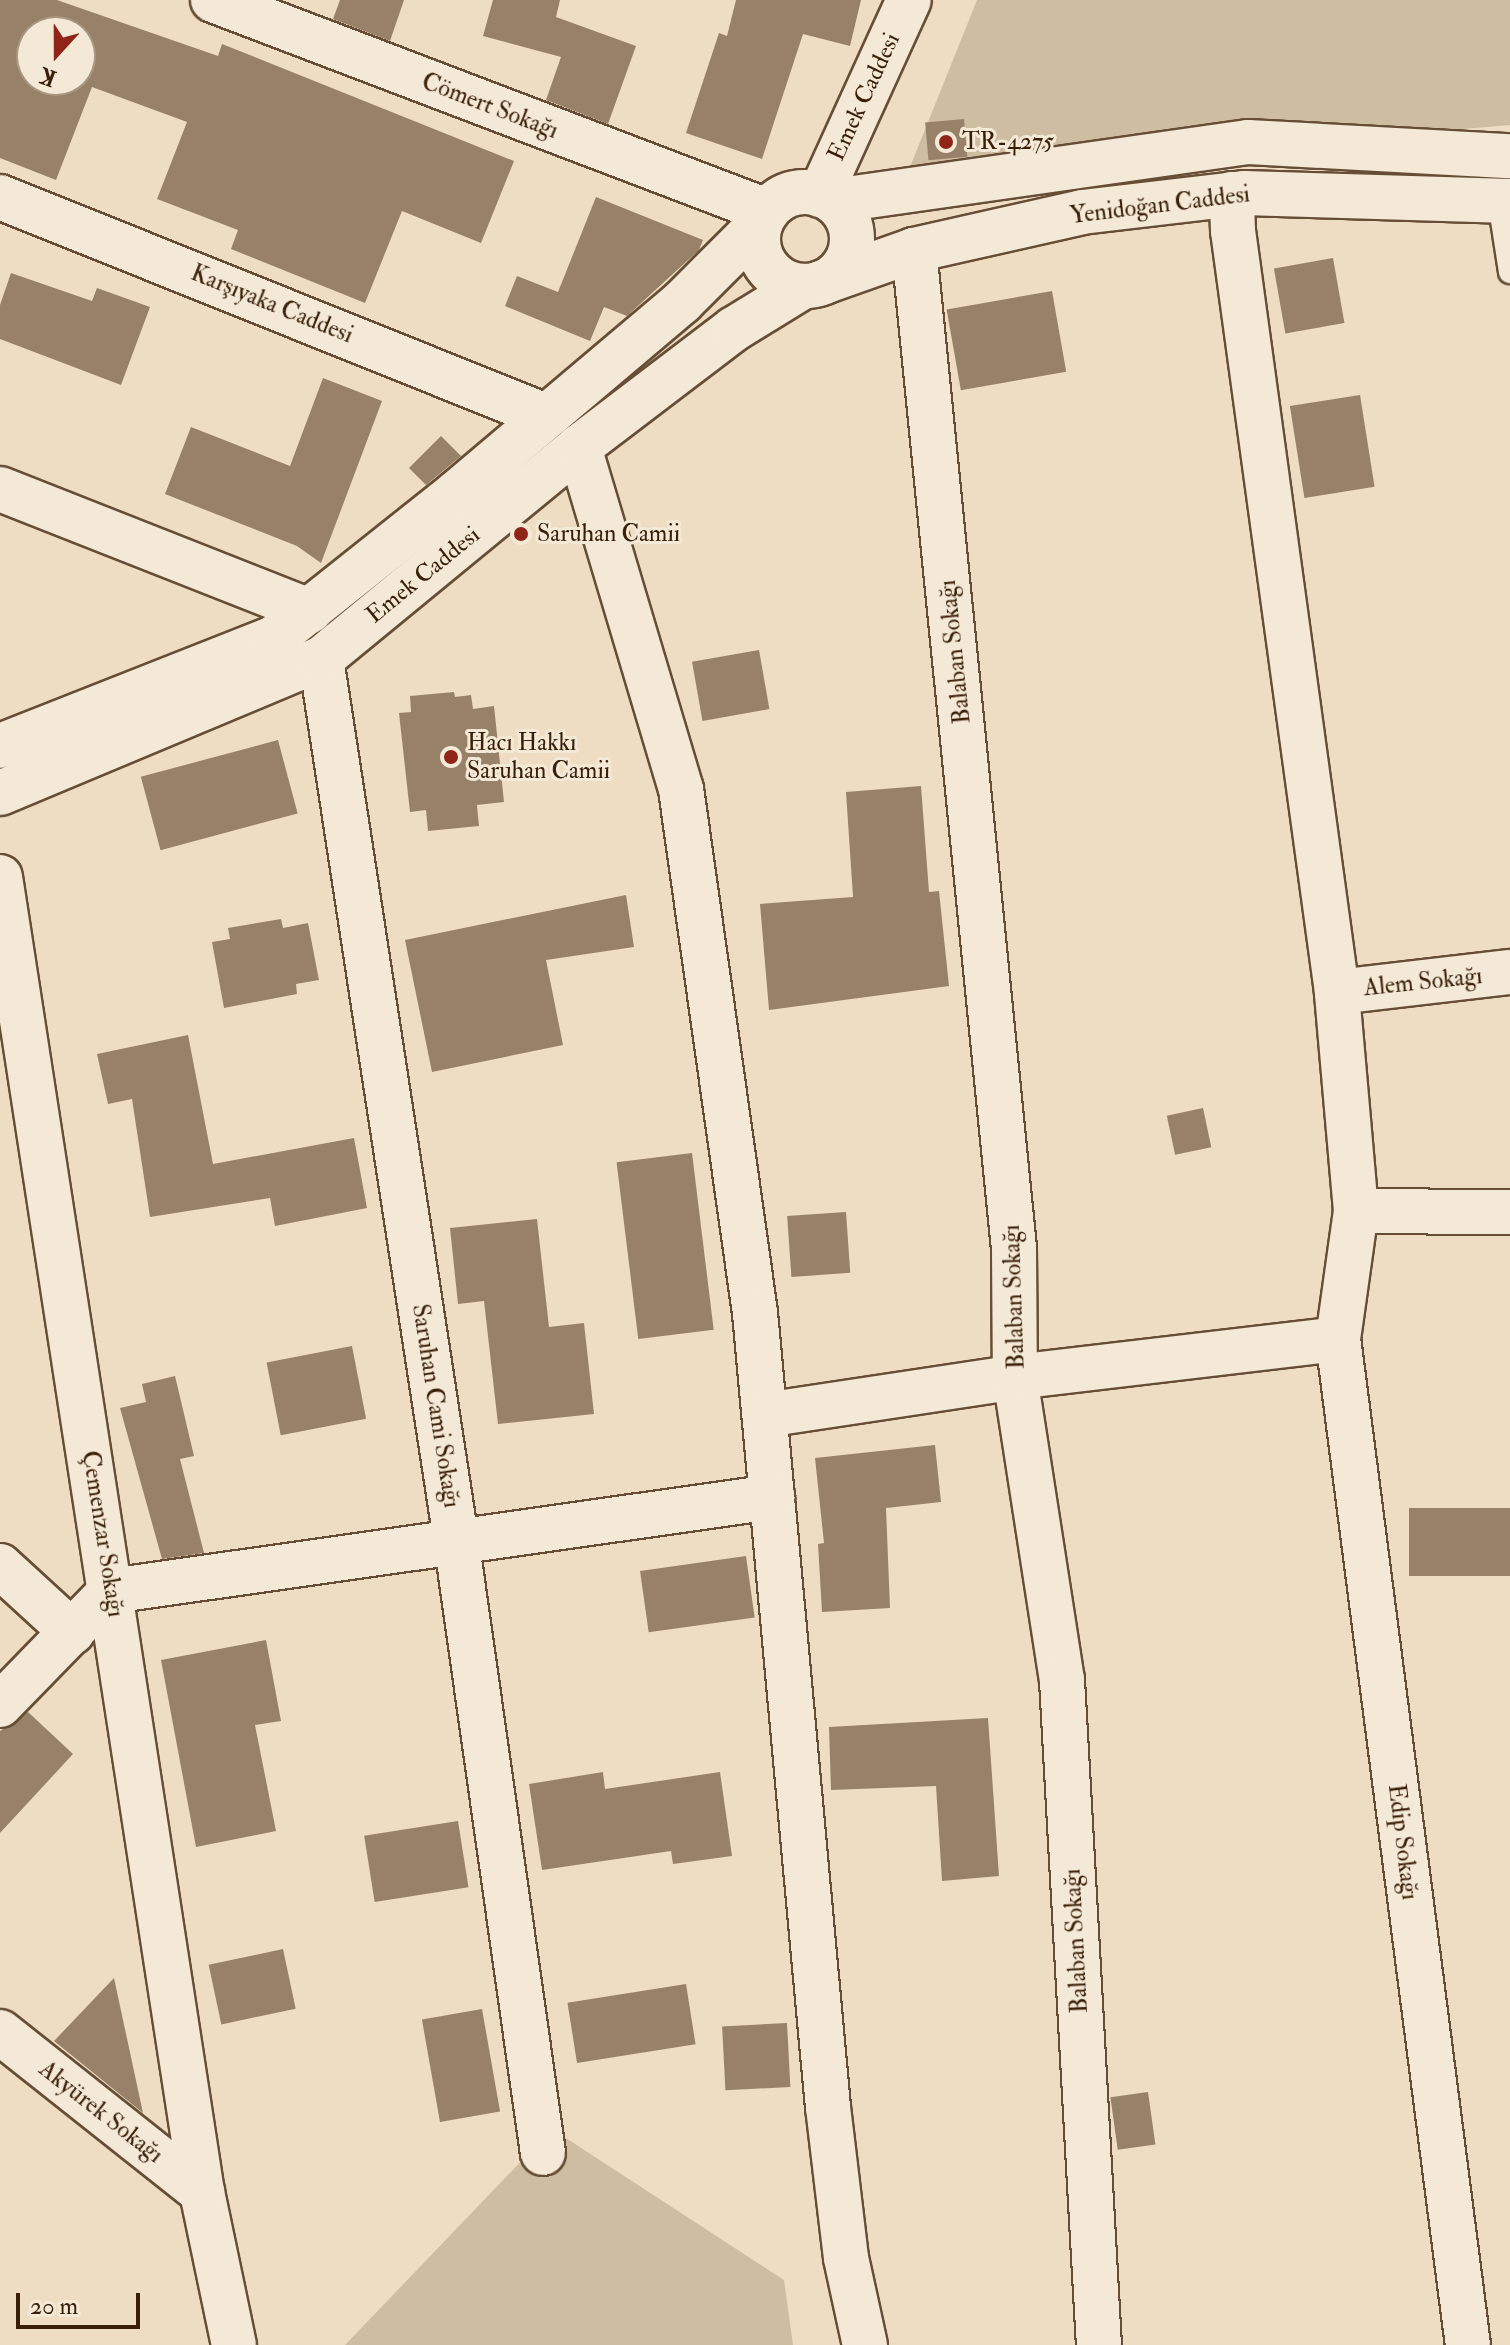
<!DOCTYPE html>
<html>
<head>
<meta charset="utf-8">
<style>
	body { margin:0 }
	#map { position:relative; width:1510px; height:2345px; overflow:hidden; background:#eeddc2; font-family:"IM FELL Double Pica",serif }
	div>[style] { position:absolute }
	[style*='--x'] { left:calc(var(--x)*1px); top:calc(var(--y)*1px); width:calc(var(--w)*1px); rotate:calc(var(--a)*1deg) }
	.green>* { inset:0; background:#cfbda2 }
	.building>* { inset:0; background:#978269; transform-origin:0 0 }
	.roads { filter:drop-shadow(2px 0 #664e36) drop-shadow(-2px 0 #664e36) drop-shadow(0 2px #664e36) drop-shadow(0 -2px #664e36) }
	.service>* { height:22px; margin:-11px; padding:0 11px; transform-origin:11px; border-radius:11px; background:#f4e9d7 }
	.minor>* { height:44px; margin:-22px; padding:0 22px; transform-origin:22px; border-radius:22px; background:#f4e9d7 }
	.tertiary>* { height:44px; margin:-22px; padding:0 22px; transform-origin:22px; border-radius:22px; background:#f4e9d7 }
	.tertiary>.ring { margin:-22px; padding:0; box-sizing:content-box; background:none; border:44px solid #f4e9d7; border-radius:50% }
	.dots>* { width:22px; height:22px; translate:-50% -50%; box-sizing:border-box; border:4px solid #f4e9d7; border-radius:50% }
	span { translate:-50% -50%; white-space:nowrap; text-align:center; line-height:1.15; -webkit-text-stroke:6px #f4e9d7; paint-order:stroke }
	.street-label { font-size:24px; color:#391f08 }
	.poi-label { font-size:24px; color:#391f08 }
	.left { translate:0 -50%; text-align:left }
	.north { position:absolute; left:16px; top:16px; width:80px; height:80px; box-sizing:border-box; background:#f4e9d7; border:2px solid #a99884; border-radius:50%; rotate:201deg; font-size:22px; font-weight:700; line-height:32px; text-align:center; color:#391f08 }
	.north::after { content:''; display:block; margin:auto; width:28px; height:36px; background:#8f2418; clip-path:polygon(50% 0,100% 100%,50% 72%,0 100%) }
	.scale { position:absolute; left:16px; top:2293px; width:124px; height:36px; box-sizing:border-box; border:4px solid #391f08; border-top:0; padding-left:10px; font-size:24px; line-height:28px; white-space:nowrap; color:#391f08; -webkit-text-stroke:6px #f4e9d7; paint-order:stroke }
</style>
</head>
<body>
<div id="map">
	<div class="green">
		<i style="clip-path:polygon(977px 0,1510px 0,1510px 125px,906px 177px)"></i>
		<i style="clip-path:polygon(552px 2129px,784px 2280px,793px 2345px,345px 2345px)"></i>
	</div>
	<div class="building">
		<i style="clip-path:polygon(evenodd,0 0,57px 0,218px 56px,222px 44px,514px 161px,481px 243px,402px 211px,365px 303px,231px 249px,238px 230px,157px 199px,187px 122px,92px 87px,56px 180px,0 158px,0 0,32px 32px,80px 32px,80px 80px,32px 80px,32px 32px)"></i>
		<i style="clip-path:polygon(340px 0,404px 0,390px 41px,333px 19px)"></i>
		<i style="clip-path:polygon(493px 0,560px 0,556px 17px,636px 46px,608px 124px,546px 100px,561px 57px,483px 36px)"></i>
		<i style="clip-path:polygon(736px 0,861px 0,850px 46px,803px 34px,762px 159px,686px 133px,719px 33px,727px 36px)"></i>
		<i style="left:964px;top:119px;width:38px;height:39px;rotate:85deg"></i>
		<i style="clip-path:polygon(596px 197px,703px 240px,699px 250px,627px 316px,604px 307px,590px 341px,505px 306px,517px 276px,558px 292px)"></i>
		<i style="left:1333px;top:258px;width:66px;height:60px;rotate:80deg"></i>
		<i style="clip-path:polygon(11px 273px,92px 301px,97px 288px,150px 307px,121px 385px,0 339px,0 305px)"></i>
		<i style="left:1052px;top:291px;width:82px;height:107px;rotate:80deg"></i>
		<i style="clip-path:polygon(323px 378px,382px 401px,321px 563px,297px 546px,165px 494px,191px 427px,290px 466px)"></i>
		<i style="left:1360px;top:395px;width:93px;height:71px;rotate:81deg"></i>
		<i style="clip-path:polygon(441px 436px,461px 456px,426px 485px,409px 468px)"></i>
		<i style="left:759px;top:650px;width:60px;height:68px;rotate:80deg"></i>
		<i style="clip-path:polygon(454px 692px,455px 697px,471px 695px,473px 709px,494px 706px,504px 802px,477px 805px,479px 826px,428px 831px,426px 810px,410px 812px,399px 713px,411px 712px,410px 696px)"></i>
		<i style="left:278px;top:740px;width:76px;height:142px;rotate:75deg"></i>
		<i style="clip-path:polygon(921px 786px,929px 892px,939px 891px,949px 986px,769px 1010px,760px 904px,853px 897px,846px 792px)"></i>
		<i style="clip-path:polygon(626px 895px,634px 947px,546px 960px,563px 1045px,432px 1072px,405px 940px)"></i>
		<i style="clip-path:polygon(281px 919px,283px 928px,308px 923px,319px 980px,296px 984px,297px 994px,224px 1008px,212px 942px,230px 939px,228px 928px)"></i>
		<i style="clip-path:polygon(188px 1035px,213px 1164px,354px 1138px,367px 1208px,275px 1226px,270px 1198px,150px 1217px,132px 1099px,108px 1104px,97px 1054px)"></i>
		<i style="left:1203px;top:1108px;width:40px;height:37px;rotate:78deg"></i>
		<i style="left:692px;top:1153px;width:178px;height:76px;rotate:83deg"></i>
		<i style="left:846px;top:1212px;width:61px;height:59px;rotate:86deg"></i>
		<i style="clip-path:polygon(537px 1219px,549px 1327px,584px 1323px,594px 1414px,498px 1424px,484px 1301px,458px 1304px,450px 1228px)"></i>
		<i style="left:352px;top:1346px;width:74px;height:87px;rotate:79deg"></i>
		<i style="clip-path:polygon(175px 1376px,194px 1456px,180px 1459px,204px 1553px,162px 1559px,120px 1408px,146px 1402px,142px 1384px)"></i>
		<i style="clip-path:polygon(935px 1445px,941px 1502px,886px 1508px,890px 1608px,822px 1612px,818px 1544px,824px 1543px,815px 1458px)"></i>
		<i style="left:1510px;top:1508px;width:68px;height:101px;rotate:90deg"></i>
		<i style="left:746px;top:1556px;width:62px;height:107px;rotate:82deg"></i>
		<i style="clip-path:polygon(266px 1640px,281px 1721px,255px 1725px,276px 1831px,196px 1847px,161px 1660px)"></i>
		<i style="clip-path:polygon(28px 1712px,73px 1754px,0 1833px,0 1731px)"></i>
		<i style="clip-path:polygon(988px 1718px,999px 1876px,942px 1881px,936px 1786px,831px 1790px,829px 1727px)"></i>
		<i style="clip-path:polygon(603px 1772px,605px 1789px,720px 1772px,732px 1856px,673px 1864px,671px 1851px,542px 1870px,529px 1784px)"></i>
		<i style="left:458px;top:1821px;width:67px;height:95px;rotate:81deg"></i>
		<i style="left:283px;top:1949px;width:61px;height:76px;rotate:78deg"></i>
		<i style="clip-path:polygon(114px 1978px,143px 2113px,54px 2041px)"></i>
		<i style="left:686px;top:1984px;width:61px;height:120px;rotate:81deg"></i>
		<i style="left:482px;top:2009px;width:104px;height:61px;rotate:80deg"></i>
		<i style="left:787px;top:2023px;width:64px;height:65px;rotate:87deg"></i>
		<i style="left:1148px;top:2092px;width:53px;height:38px;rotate:82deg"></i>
	</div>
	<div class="roads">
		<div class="service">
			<i style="--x:1499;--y:201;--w:72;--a:81.2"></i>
		</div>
		<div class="minor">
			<i style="--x:213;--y:0;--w:593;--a:20.85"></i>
			<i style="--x:0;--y:197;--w:585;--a:21.87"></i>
			<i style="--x:914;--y:250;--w:1003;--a:84.28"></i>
			<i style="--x:1014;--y:1248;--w:129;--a:89.6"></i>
			<i style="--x:1015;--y:1377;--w:307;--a:81.2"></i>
			<i style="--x:1062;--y:1680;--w:666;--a:86.82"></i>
			<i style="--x:579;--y:447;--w:357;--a:73.4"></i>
			<i style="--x:681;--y:789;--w:529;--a:81.96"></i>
			<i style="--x:755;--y:1313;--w:797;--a:84.75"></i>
			<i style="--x:828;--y:2107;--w:152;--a:83.2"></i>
			<i style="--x:846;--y:2258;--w:89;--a:77.7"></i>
			<i style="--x:0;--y:489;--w:333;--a:21.5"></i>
			<i style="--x:321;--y:659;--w:890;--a:81.28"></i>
			<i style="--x:456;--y:1539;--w:620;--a:81.94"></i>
			<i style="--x:0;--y:877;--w:1330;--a:81.27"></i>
			<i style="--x:202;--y:2192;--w:156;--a:78.2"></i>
			<i style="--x:1337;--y:992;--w:174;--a:-6.6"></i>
			<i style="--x:1356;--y:1211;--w:154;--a:0.4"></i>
			<i style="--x:1338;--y:1339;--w:1014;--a:82.64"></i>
			<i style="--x:765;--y:1415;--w:253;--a:-8.6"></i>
			<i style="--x:1015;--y:1377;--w:325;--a:-6.7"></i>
			<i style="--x:1338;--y:1339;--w:129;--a:-82"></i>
			<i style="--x:1356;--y:1211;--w:220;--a:-95"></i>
			<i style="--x:1337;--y:992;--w:768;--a:-97.78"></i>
			<i style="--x:1233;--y:231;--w:37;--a:-92"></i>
			<i style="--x:0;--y:1566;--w:98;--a:42.5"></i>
			<i style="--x:0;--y:1705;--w:159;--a:-45.8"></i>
			<i style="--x:111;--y:1591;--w:668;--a:-8.09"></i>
			<i style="--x:0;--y:2032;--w:258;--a:38.4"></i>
		</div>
		<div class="tertiary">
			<i class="ring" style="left:758px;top:192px;width:50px;height:50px"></i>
			<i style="--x:820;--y:195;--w:214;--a:-65.5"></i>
			<i style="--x:833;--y:201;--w:419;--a:-8.1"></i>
			<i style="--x:1248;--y:142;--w:262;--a:3.1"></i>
			<i style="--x:818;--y:284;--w:102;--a:-19.5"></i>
			<i style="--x:914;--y:250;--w:172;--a:-12.7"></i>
			<i style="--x:1082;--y:212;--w:163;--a:-6.7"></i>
			<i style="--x:1244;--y:193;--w:266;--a:1.7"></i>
			<i style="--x:0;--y:746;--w:295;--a:-21.5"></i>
			<i style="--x:274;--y:638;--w:233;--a:-38.5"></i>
			<i style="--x:456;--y:493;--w:296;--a:-40.2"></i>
			<i style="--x:682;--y:302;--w:110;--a:-45"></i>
			<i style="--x:0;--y:793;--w:348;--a:-22.7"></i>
			<i style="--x:321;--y:659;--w:334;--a:-39.4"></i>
			<i style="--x:579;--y:447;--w:195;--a:-37.3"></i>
			<i style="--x:734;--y:329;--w:82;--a:-31.6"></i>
		</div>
	</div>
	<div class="dots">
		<i style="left:946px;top:142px;background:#8f2418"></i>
		<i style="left:521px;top:534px;background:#8f2418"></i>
		<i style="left:451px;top:757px;background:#8f2418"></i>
	</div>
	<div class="street-label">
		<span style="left:864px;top:97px;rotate:-65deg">Emek Caddesi</span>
		<span style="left:490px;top:106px;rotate:21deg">Cömert Sokağı</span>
		<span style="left:1160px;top:205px;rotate:-7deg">Yenidoğan Caddesi</span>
		<span style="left:272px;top:304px;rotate:22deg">Karşıyaka Caddesi</span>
		<span style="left:423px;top:575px;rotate:-39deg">Emek Caddesi</span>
		<span style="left:955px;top:652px;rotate:-96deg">Balaban Sokağı</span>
		<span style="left:1423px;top:982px;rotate:-6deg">Alem Sokağı</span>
		<span style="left:1014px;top:1297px;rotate:-92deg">Balaban Sokağı</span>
		<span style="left:436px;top:1406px;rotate:81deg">Saruhan Cami Sokağı</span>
		<span style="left:103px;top:1534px;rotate:81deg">Çemenzar Sokağı</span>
		<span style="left:1403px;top:1842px;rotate:83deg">Edip Sokağı</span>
		<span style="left:1076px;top:1941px;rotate:-93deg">Balaban Sokağı</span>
		<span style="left:101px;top:2112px;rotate:38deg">Akyürek Sokağı</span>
	</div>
	<div class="poi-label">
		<span class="left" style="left:962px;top:142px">TR-4275</span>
		<span class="left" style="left:537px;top:534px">Saruhan Camii</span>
		<span class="left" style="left:467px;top:757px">Hacı Hakkı<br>Saruhan Camii</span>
	</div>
	<div class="north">K</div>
	<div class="scale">20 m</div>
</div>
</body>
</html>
